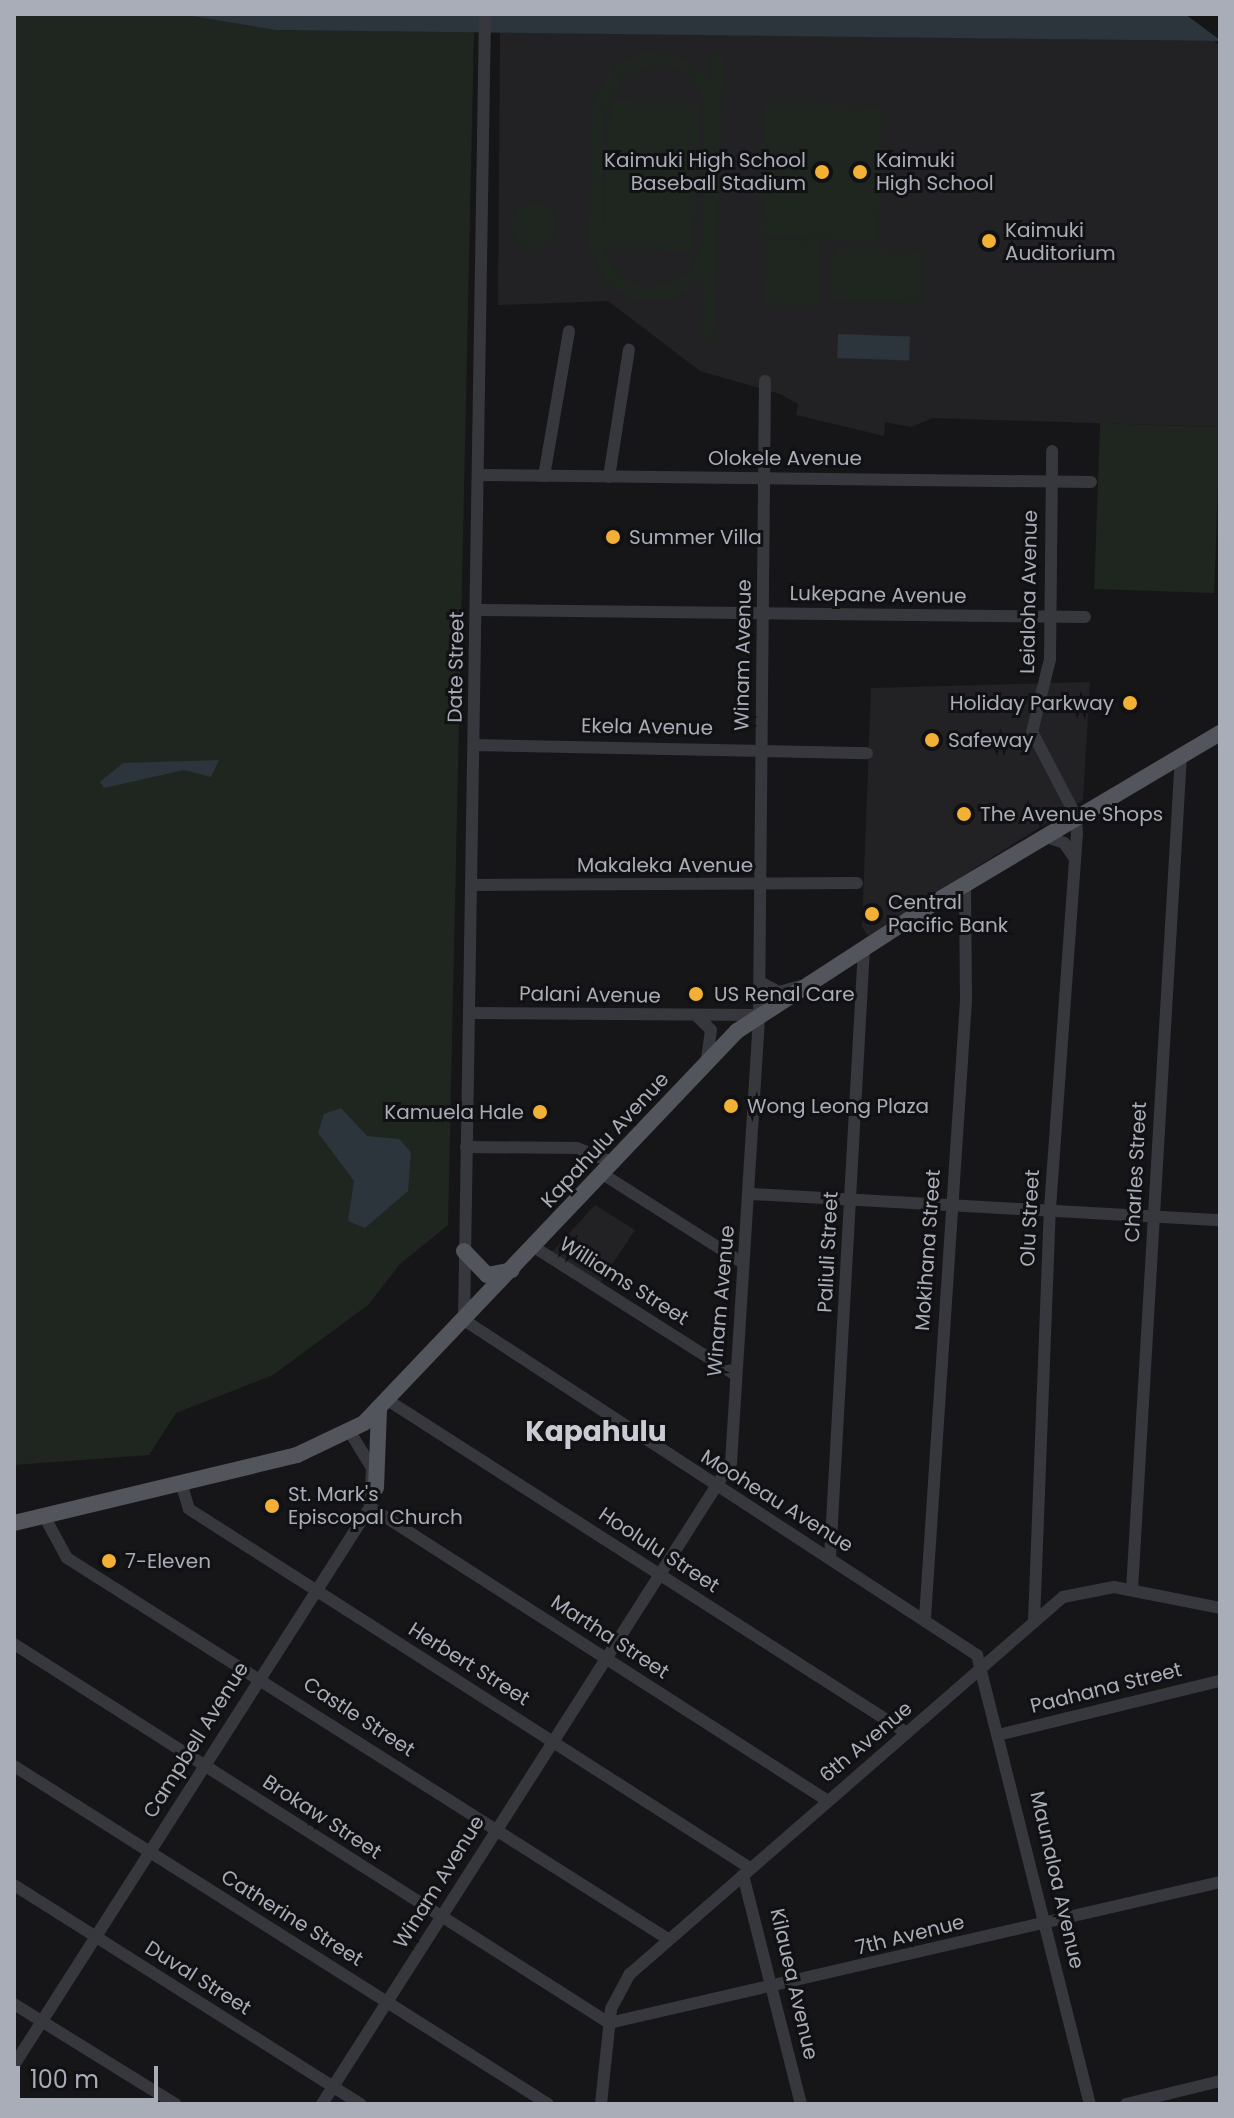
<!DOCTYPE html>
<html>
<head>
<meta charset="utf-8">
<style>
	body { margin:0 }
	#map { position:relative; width:1234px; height:2118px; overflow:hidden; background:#161618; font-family:Poppins,sans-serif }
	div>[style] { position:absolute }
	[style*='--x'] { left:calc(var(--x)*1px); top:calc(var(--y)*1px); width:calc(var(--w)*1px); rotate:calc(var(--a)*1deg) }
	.built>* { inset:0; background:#222225 }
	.green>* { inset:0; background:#1e261f; transform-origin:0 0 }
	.round { border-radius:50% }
	.water>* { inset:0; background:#2c353c; transform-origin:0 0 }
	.pier>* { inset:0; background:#161618 }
	.minor>* { height:12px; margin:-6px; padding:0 6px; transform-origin:6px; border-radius:6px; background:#37383d }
	.major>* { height:16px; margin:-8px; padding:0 8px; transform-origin:8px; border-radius:8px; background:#53555c }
	.dots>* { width:22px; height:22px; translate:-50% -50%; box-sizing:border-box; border:4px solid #111113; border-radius:50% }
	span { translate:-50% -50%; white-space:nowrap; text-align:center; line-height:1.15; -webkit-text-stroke:6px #111113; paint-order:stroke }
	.poi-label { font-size:20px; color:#a8adb8 }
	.right { translate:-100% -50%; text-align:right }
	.left { translate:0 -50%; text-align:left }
	.street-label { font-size:20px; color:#a8adb8 }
	.district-label { font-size:28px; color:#c9ccd4; font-weight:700 }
	.frame { position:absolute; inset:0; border:16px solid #a8adb8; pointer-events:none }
	.scale { position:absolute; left:16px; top:2066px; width:142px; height:36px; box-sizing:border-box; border:4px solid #a8adb8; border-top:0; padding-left:10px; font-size:24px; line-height:28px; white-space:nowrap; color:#a8adb8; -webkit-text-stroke:6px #111113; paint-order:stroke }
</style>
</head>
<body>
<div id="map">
	<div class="built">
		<i style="clip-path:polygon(500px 32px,1214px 41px,1220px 46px,1220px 427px,933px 418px,911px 427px,885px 422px,884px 436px,796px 415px,798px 404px,780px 394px,700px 371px,608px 301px,498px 305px)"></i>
		<i style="clip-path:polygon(1090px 682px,1083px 800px,868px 936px,862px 927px,871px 688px)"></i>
		<i style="clip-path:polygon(595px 1205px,635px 1230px,600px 1283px,551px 1253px)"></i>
	</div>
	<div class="green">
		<i style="clip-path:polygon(14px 14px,180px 14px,275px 30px,474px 32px,448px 1225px,400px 1264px,368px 1305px,273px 1375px,176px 1413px,149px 1455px,14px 1465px)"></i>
		<i style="clip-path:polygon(evenodd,647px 51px,681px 56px,709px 77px,711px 56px,724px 56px,714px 342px,701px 342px,703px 280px,672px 299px,631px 299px,605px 282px,588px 246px,593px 102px,616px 64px,647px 51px,660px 64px,688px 74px,703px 97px,704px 238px,688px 274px,651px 288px,620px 277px,603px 251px,605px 112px,623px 76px,660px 64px)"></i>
		<i style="left:610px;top:100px;width:91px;height:148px;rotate:3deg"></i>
		<i style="left:765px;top:102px;width:118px;height:135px;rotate:2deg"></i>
		<i class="round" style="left:511px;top:203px;width:46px;height:46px"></i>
		<i style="left:766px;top:240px;width:54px;height:65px;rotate:1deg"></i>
		<i style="left:833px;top:247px;width:90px;height:53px;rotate:2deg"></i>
		<i style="left:1100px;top:423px;width:120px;height:166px;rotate:2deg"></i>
	</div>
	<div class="water">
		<i style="clip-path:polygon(180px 14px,1220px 14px,1220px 41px,275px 30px)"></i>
		<i style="left:838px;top:334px;width:72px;height:24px;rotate:2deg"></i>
		<i style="clip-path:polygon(219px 760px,211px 777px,184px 770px,104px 788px,100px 782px,123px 763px)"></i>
		<i style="clip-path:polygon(341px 1108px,367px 1136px,399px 1139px,411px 1152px,408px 1191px,365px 1228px,348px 1221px,354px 1181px,318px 1133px,324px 1114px)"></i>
	</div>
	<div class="pier">
		<i style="clip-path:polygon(1185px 14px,1220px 14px,1220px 40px)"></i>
	</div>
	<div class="minor">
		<i style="--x:485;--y:14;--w:1306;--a:90.92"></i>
		<i style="--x:464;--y:1320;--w:613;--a:33.15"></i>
		<i style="--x:977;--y:1655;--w:463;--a:75.9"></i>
		<i style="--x:478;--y:475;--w:613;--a:0.65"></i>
		<i style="--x:544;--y:476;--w:147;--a:-80.2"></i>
		<i style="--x:609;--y:477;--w:129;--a:-81.1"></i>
		<i style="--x:478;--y:610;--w:607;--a:0.66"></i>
		<i style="--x:474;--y:745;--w:393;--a:1.2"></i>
		<i style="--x:1044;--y:836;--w:21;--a:19"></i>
		<i style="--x:1064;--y:843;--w:19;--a:55"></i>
		<i style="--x:473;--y:885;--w:384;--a:-0.3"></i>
		<i style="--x:760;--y:982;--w:21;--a:28"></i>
		<i style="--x:779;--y:992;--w:22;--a:-16"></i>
		<i style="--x:469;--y:1013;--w:290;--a:0.4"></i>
		<i style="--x:698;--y:1017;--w:18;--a:45"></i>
		<i style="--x:711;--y:1030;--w:29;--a:98"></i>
		<i style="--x:466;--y:1147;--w:111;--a:0.5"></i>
		<i style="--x:577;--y:1148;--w:37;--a:22"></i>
		<i style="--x:601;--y:1173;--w:168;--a:32.4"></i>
		<i style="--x:751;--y:1194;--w:470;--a:3.2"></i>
		<i style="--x:534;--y:1247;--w:237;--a:32.4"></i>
		<i style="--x:389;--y:1401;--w:615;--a:32.66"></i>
		<i style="--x:181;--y:1483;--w:27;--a:73"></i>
		<i style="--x:189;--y:1509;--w:666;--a:32.62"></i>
		<i style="--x:370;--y:1507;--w:544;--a:32.7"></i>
		<i style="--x:44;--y:1516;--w:48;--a:61.3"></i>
		<i style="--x:67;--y:1558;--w:712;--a:32.37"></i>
		<i style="--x:830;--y:1558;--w:611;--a:-86.81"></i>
		<i style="--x:1132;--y:1590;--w:835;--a:-86.64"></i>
		<i style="--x:925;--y:1618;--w:618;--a:-86.2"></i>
		<i style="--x:966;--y:1001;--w:117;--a:-90.5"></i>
		<i style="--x:1034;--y:1622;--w:413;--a:-87.8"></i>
		<i style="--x:1050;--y:1209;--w:375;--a:-85.9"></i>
		<i style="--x:1077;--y:835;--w:19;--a:-93"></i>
		<i style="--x:1076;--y:816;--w:95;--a:-117.6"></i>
		<i style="--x:1032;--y:732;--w:75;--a:-76.1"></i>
		<i style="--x:1050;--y:659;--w:208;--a:-89.4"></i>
		<i style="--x:14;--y:1644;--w:705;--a:32.5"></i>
		<i style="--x:609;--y:2023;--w:627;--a:-12.99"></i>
		<i style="--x:1002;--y:1734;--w:224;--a:-13.7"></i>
		<i style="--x:14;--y:1766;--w:632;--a:32.33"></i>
		<i style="--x:743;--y:1875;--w:236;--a:75.8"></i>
		<i style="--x:14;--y:1885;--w:410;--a:32.3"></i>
		<i style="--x:14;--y:2004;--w:190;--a:31.8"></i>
		<i style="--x:14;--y:2065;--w:662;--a:-57.46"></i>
		<i style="--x:370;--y:1507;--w:39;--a:-87"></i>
		<i style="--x:372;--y:1468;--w:42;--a:-121.4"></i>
		<i style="--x:322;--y:2104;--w:760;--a:-57.46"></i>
		<i style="--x:731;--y:1463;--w:449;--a:-86.4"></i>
		<i style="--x:759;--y:1015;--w:634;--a:-89.46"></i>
		<i style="--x:601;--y:2104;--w:96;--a:-84"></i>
		<i style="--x:611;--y:2009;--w:40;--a:-62"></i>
		<i style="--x:630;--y:1974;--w:574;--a:-41.05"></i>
		<i style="--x:1063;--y:1597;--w:52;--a:-11.1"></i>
		<i style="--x:1114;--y:1587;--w:108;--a:11.2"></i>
		<i style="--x:1126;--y:2104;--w:97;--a:-13.7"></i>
	</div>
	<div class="major">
		<i style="--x:464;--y:1251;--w:33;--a:46"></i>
		<i style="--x:487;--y:1275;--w:25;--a:-11"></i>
		<i style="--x:376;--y:1488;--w:77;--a:-87.8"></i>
		<i style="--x:14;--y:1523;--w:291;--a:-13.5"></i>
		<i style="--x:297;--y:1455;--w:74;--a:-25.5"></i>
		<i style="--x:364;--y:1423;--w:541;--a:-46.42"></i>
		<i style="--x:737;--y:1031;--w:244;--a:-33"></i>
		<i style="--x:942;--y:898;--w:323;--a:-30.7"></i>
	</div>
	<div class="dots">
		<i style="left:822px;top:172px;background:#f2b134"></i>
		<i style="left:860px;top:172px;background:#f2b134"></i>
		<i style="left:989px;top:241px;background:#f2b134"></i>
		<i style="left:613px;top:537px;background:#f2b134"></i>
		<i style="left:1130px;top:703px;background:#f2b134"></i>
		<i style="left:932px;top:740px;background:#f2b134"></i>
		<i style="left:964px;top:814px;background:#f2b134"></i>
		<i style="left:872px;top:914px;background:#f2b134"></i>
		<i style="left:696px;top:994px;background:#f2b134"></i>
		<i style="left:731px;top:1106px;background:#f2b134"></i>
		<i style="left:540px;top:1112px;background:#f2b134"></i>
		<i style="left:272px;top:1506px;background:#f2b134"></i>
		<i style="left:109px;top:1561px;background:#f2b134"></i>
	</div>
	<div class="poi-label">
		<span class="right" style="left:806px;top:172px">Kaimuki High School<br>Baseball Stadium</span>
		<span class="left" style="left:876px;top:172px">Kaimuki<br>High School</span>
		<span class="left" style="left:1005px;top:242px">Kaimuki<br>Auditorium</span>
		<span class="left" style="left:629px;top:537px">Summer Villa</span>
		<span class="right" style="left:1114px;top:703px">Holiday Parkway</span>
		<span class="left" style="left:948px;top:740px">Safeway</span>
		<span class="left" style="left:980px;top:814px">The Avenue Shops</span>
		<span class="left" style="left:888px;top:914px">Central<br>Pacific Bank</span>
		<span class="left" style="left:714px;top:994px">US Renal Care</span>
		<span class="left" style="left:747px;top:1106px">Wong Leong Plaza</span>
		<span class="right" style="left:524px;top:1112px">Kamuela Hale</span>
		<span class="left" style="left:288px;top:1506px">St. Mark's<br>Episcopal Church</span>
		<span class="left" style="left:125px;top:1561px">7-Eleven</span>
	</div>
	<div class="street-label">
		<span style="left:785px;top:458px">Olokele Avenue</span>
		<span style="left:1029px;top:592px;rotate:-89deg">Leialoha Avenue</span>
		<span style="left:878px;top:595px;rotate:1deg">Lukepane Avenue</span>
		<span style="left:743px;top:655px;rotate:-89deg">Winam Avenue</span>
		<span style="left:456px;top:667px;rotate:-89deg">Date Street</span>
		<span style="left:647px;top:727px;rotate:1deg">Ekela Avenue</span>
		<span style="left:665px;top:865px">Makaleka Avenue</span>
		<span style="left:590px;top:995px;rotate:1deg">Palani Avenue</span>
		<span style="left:605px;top:1140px;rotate:-47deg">Kapahulu Avenue</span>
		<span style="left:1136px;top:1172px;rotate:-87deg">Charles Street</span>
		<span style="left:1030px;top:1218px;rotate:-87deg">Olu Street</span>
		<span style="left:928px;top:1250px;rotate:-86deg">Mokihana Street</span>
		<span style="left:828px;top:1252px;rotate:-87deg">Paliuli Street</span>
		<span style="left:624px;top:1281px;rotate:32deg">Williams Street</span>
		<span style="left:721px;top:1301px;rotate:-85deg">Winam Avenue</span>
		<span style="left:777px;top:1501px;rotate:32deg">Mooheau Avenue</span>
		<span style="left:659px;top:1550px;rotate:33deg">Hoolulu Street</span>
		<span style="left:610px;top:1637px;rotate:33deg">Martha Street</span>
		<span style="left:469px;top:1664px;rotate:32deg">Herbert Street</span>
		<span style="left:1106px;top:1688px;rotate:-14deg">Paahana Street</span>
		<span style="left:359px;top:1717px;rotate:33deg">Castle Street</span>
		<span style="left:196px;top:1740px;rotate:-58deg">Campbell Avenue</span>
		<span style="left:866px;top:1742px;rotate:-40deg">6th Avenue</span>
		<span style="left:322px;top:1817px;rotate:33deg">Brokaw Street</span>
		<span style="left:1057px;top:1880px;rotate:77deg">Maunaloa Avenue</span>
		<span style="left:439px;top:1882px;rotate:-58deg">Winam Avenue</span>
		<span style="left:292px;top:1918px;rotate:32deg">Catherine Street</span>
		<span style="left:910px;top:1935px;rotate:-14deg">7th Avenue</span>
		<span style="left:198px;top:1978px;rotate:32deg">Duval Street</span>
		<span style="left:794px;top:1984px;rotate:77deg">Kilauea Avenue</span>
	</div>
	<div class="district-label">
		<span style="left:596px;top:1432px">Kapahulu</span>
	</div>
	<div class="frame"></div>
	<div class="scale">100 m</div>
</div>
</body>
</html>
